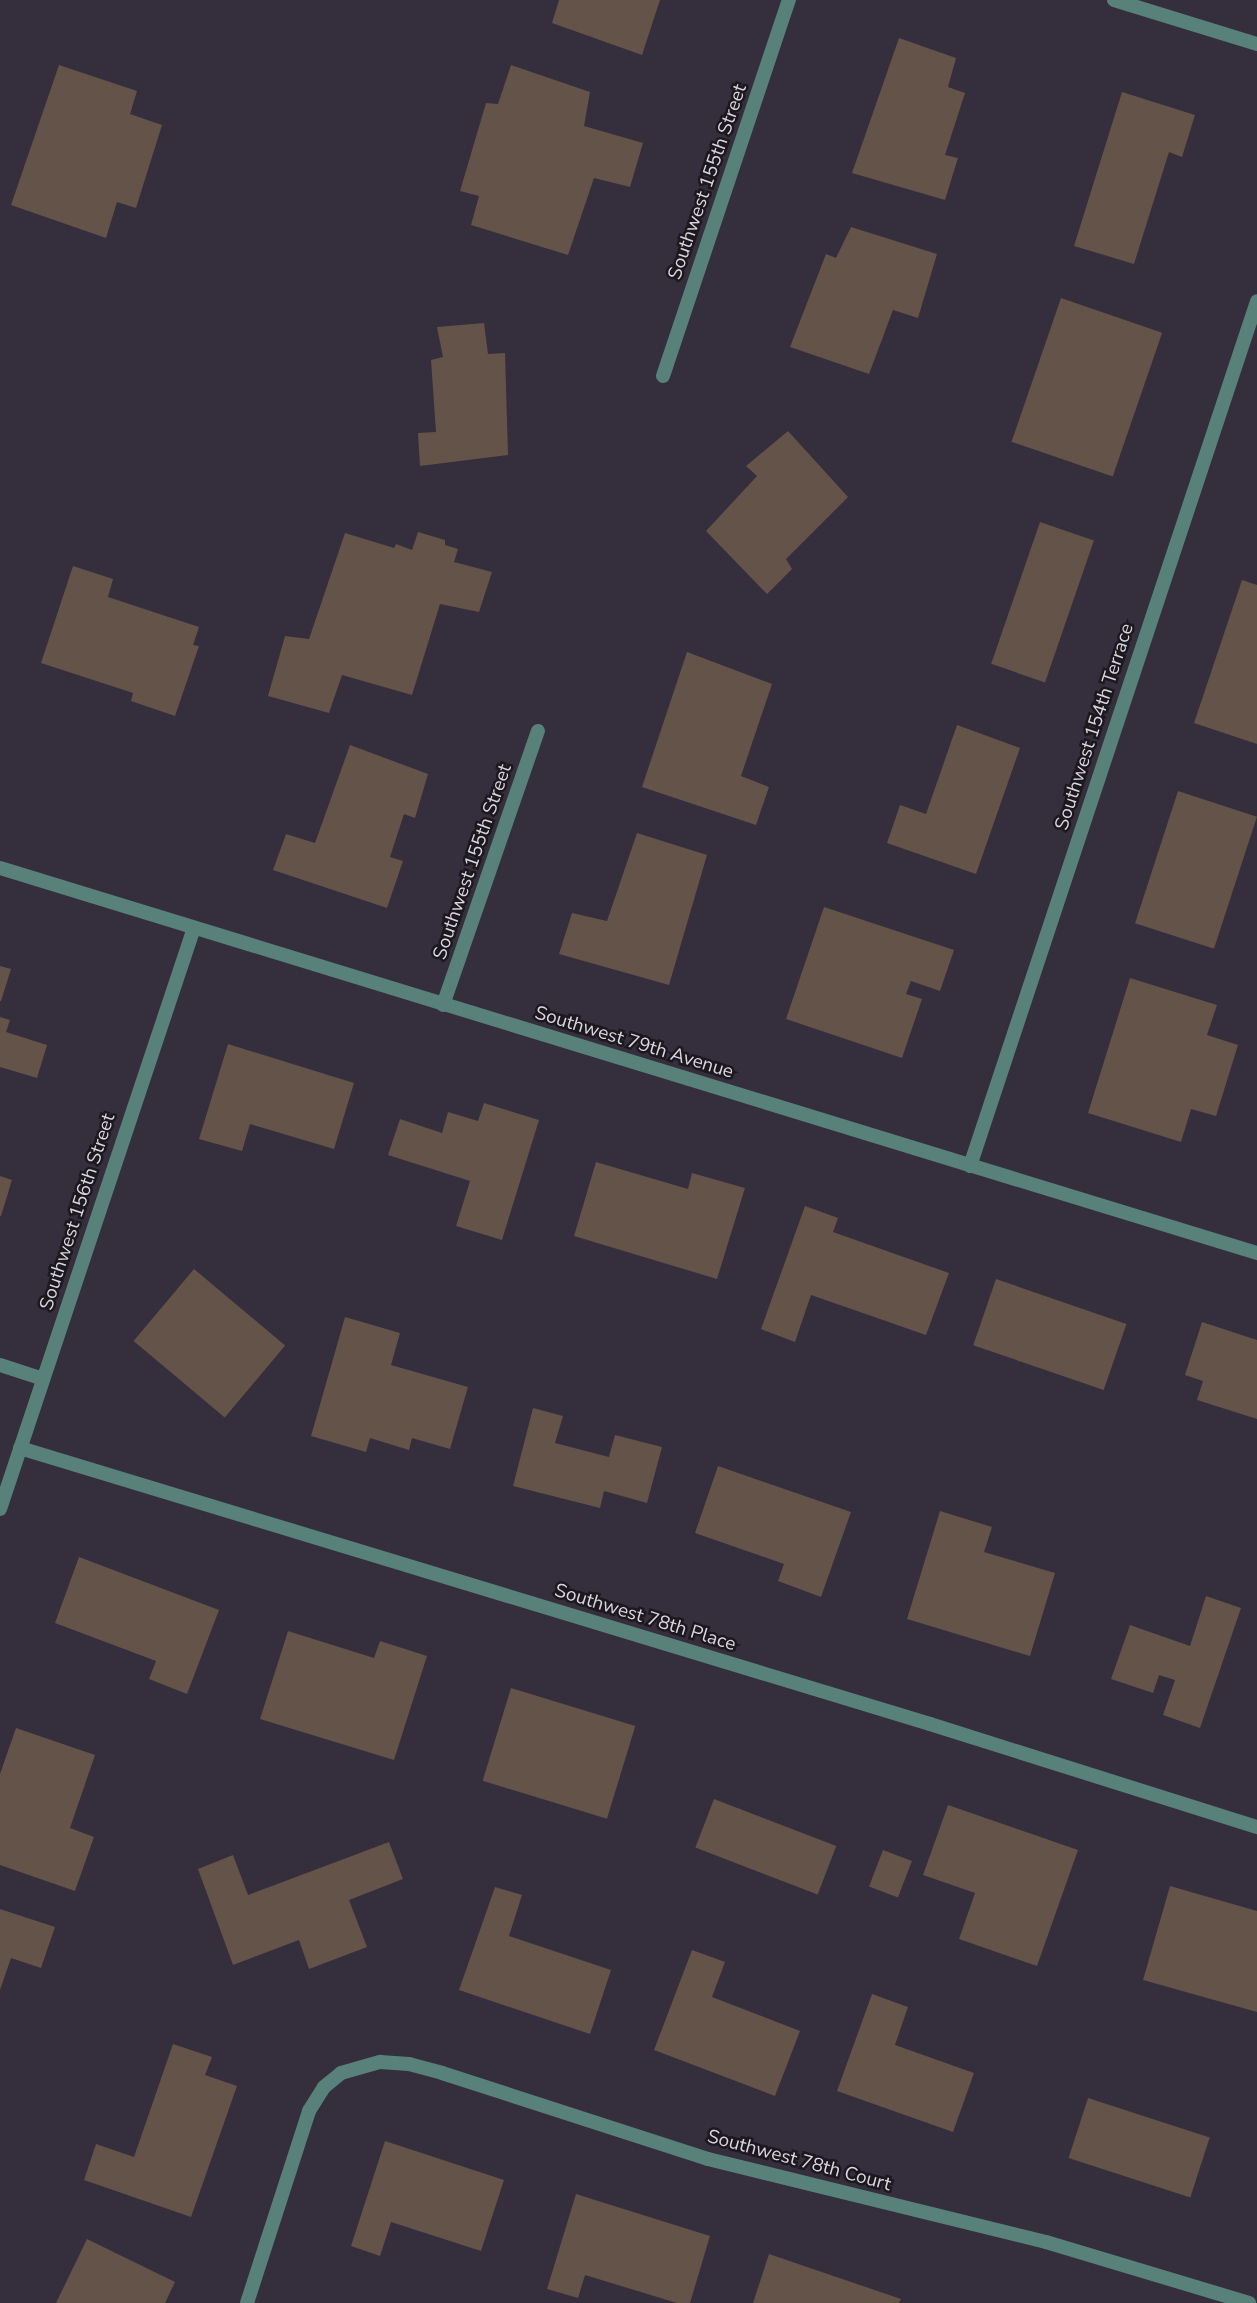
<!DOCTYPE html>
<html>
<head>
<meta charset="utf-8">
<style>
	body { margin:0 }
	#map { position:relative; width:1257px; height:2303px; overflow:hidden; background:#352e3c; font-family:"Nunito Sans",sans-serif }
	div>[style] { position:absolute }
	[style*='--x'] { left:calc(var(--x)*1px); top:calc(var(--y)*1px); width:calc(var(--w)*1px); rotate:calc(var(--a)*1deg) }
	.building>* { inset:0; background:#635348; transform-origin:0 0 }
	.minor>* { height:14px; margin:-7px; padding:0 7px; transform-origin:7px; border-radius:7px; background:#588279 }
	span { translate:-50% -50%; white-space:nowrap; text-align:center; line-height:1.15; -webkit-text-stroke:5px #1b181e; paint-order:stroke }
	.street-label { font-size:19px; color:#dad5df }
</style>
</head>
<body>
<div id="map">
	<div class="building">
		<i style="clip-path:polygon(559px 0,660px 0,642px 55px,552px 23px)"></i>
		<i style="clip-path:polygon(899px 38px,956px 58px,948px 87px,965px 93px,945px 155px,958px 158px,945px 200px,852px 173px)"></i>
		<i style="clip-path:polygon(59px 65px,137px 91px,130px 114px,162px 125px,136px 208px,117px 202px,106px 238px,11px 205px)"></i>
		<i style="clip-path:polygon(511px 65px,590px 92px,584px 126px,643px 143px,630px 187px,594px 178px,568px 255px,471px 225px,479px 196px,460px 191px,486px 103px,498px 104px)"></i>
		<i style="clip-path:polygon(1122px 92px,1195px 115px,1182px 157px,1169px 152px,1134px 264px,1074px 246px)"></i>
		<i style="clip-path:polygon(851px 227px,937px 254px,918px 318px,893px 310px,869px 374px,790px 347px,826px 254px,836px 258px)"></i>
		<i style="left:1061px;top:298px;width:107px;height:152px;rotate:19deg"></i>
		<i style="clip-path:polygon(484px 323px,488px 354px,505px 353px,508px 455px,420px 466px,418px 433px,436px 432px,431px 360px,443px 357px,437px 327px)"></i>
		<i style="clip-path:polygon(788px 431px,848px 497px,786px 559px,792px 569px,767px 594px,706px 531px,757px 476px,746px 466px)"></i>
		<i style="left:1040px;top:522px;width:57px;height:150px;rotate:19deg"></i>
		<i style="clip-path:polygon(418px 532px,445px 540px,445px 545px,458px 549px,454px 562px,492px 572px,479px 612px,440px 604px,412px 695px,342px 675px,329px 713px,268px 696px,285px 636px,309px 639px,345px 533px,394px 548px,396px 544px,412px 550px)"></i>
		<i style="clip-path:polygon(73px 566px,113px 579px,108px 597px,199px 627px,193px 645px,199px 646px,175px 716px,131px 701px,133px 693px,41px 663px)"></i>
		<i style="clip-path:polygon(1242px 580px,1257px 585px,1257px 744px,1194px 723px)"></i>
		<i style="clip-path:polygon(687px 652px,772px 684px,741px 776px,769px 787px,756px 825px,642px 787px)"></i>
		<i style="clip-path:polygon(957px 725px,1020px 748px,976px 874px,887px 843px,900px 805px,926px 814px)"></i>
		<i style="clip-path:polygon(350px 745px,428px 774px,415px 818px,404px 814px,390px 857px,403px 861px,387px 908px,273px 870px,286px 834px,315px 843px)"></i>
		<i style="left:1178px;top:791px;width:83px;height:139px;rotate:18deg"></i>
		<i style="clip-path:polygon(637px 833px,707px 855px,669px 985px,559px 954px,572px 913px,607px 921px)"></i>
		<i style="clip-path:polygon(824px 907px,954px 950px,940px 991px,911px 981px,906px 994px,922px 999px,902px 1058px,786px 1019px)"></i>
		<i style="clip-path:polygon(0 966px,11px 969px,1px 1001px,0 1001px)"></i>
		<i style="clip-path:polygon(1130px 978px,1217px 1005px,1207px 1035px,1238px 1045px,1216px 1116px,1191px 1109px,1181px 1142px,1088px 1113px)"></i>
		<i style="clip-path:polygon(0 1017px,10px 1020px,6px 1032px,47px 1045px,37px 1078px,0 1067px)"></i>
		<i style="clip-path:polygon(228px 1044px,354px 1083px,334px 1149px,250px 1124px,242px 1151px,199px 1139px)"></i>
		<i style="clip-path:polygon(484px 1103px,539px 1120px,502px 1240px,456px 1226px,470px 1181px,388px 1155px,400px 1119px,442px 1133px,448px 1112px,478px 1121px)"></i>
		<i style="clip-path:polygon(596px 1162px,688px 1189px,692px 1173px,745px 1188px,717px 1279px,574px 1236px)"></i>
		<i style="clip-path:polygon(0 1176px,12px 1180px,1px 1216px,0 1216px)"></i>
		<i style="clip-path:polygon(805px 1206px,838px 1218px,833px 1232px,949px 1273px,926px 1335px,811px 1295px,795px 1342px,761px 1329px)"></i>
		<i style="left:194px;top:1269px;width:119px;height:94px;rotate:40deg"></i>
		<i style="left:996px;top:1279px;width:138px;height:70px;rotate:19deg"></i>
		<i style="clip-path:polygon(345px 1317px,400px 1333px,391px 1365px,468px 1387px,450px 1449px,412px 1438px,409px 1450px,370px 1438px,366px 1452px,311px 1436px)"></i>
		<i style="clip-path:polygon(1202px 1322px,1257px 1340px,1257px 1419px,1197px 1400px,1203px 1381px,1185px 1375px)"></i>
		<i style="clip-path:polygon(533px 1408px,563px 1416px,555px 1443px,609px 1457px,615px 1435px,662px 1447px,647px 1503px,604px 1491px,600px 1508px,513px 1486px)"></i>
		<i style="clip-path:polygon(718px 1466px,851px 1512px,821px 1597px,778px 1581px,784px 1564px,695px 1533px)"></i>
		<i style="clip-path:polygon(940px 1511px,992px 1527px,984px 1552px,1055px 1573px,1030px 1656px,907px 1619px)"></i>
		<i style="clip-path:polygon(79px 1557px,219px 1610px,187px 1694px,149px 1679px,156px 1661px,55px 1623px)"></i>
		<i style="clip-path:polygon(1206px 1596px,1241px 1608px,1200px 1728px,1163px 1715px,1175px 1680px,1159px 1675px,1153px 1693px,1111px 1679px,1130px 1625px,1190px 1646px)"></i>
		<i style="clip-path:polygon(288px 1631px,374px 1658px,380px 1641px,427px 1656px,394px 1760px,260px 1719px)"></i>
		<i style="left:511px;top:1688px;width:130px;height:97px;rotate:17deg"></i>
		<i style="clip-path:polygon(16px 1728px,95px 1755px,70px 1828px,94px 1837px,75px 1891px,0 1865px,0 1774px)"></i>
		<i style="left:714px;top:1799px;width:131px;height:52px;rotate:21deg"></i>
		<i style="clip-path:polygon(948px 1805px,1078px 1850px,1037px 1966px,959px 1939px,975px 1893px,923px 1875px)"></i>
		<i style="clip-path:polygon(389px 1842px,403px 1879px,349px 1900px,367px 1947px,309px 1969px,299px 1940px,233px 1965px,198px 1869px,233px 1855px,248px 1895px)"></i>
		<i style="left:883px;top:1850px;width:31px;height:39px;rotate:21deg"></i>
		<i style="clip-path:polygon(1170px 1886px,1257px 1911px,1257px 2012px,1143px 1980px)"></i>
		<i style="clip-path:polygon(495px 1887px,522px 1895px,509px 1936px,611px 1970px,590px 2034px,459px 1990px)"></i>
		<i style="clip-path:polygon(0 1909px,55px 1927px,41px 1968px,11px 1958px,0 1990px)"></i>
		<i style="clip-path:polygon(692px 1950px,725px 1962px,712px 1997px,800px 2031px,775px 2096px,654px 2050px)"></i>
		<i style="clip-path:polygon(872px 1994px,908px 2007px,895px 2045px,974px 2073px,953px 2132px,837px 2091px)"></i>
		<i style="clip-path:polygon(173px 2044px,212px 2057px,205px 2075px,237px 2086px,191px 2217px,84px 2180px,96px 2144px,134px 2157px)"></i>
		<i style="left:1088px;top:2098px;width:128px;height:63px;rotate:18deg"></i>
		<i style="clip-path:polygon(385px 2141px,504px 2180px,481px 2251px,391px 2222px,380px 2256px,351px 2246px)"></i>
		<i style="clip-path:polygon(576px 2194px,710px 2236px,690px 2303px,677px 2303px,585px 2275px,578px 2298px,547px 2289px)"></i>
		<i style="clip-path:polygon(87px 2239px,175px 2282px,165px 2303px,56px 2303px)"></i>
		<i style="clip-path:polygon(769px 2254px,901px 2299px,899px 2303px,753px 2303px)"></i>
	</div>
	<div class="minor">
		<i style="--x:1114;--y:0;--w:150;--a:17.1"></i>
		<i style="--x:663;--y:376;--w:397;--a:-71.5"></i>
		<i style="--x:0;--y:868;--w:1315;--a:17.03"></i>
		<i style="--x:443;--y:1005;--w:290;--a:-70.9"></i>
		<i style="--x:970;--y:1166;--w:911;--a:-71.64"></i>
		<i style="--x:0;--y:1365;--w:45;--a:18"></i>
		<i style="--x:20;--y:1448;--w:951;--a:16.87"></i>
		<i style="--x:930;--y:1724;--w:343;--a:17.5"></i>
		<i style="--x:0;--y:1509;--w:613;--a:-71.54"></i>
		<i style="--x:247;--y:2303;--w:202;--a:-72.1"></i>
		<i style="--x:309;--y:2111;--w:28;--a:-58"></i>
		<i style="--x:324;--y:2087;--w:22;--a:-39"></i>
		<i style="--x:341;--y:2073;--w:41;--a:-15.8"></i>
		<i style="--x:380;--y:2062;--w:29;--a:4"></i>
		<i style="--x:409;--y:2064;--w:34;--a:15"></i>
		<i style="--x:442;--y:2073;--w:280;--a:17.9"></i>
		<i style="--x:708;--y:2159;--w:348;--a:13.8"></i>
		<i style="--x:1046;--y:2242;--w:212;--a:16.7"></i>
	</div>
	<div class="street-label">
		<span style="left:708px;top:182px;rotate:-71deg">Southwest 155th Street</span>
		<span style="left:1095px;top:727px;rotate:-72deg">Southwest 154th Terrace</span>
		<span style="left:473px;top:862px;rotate:-71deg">Southwest 155th Street</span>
		<span style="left:634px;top:1043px;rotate:17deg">Southwest 79th Avenue</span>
		<span style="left:78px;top:1212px;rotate:-72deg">Southwest 156th Street</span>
		<span style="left:645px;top:1618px;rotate:17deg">Southwest 78th Place</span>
		<span style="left:799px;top:2161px;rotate:15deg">Southwest 78th Court</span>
	</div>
</div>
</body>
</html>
